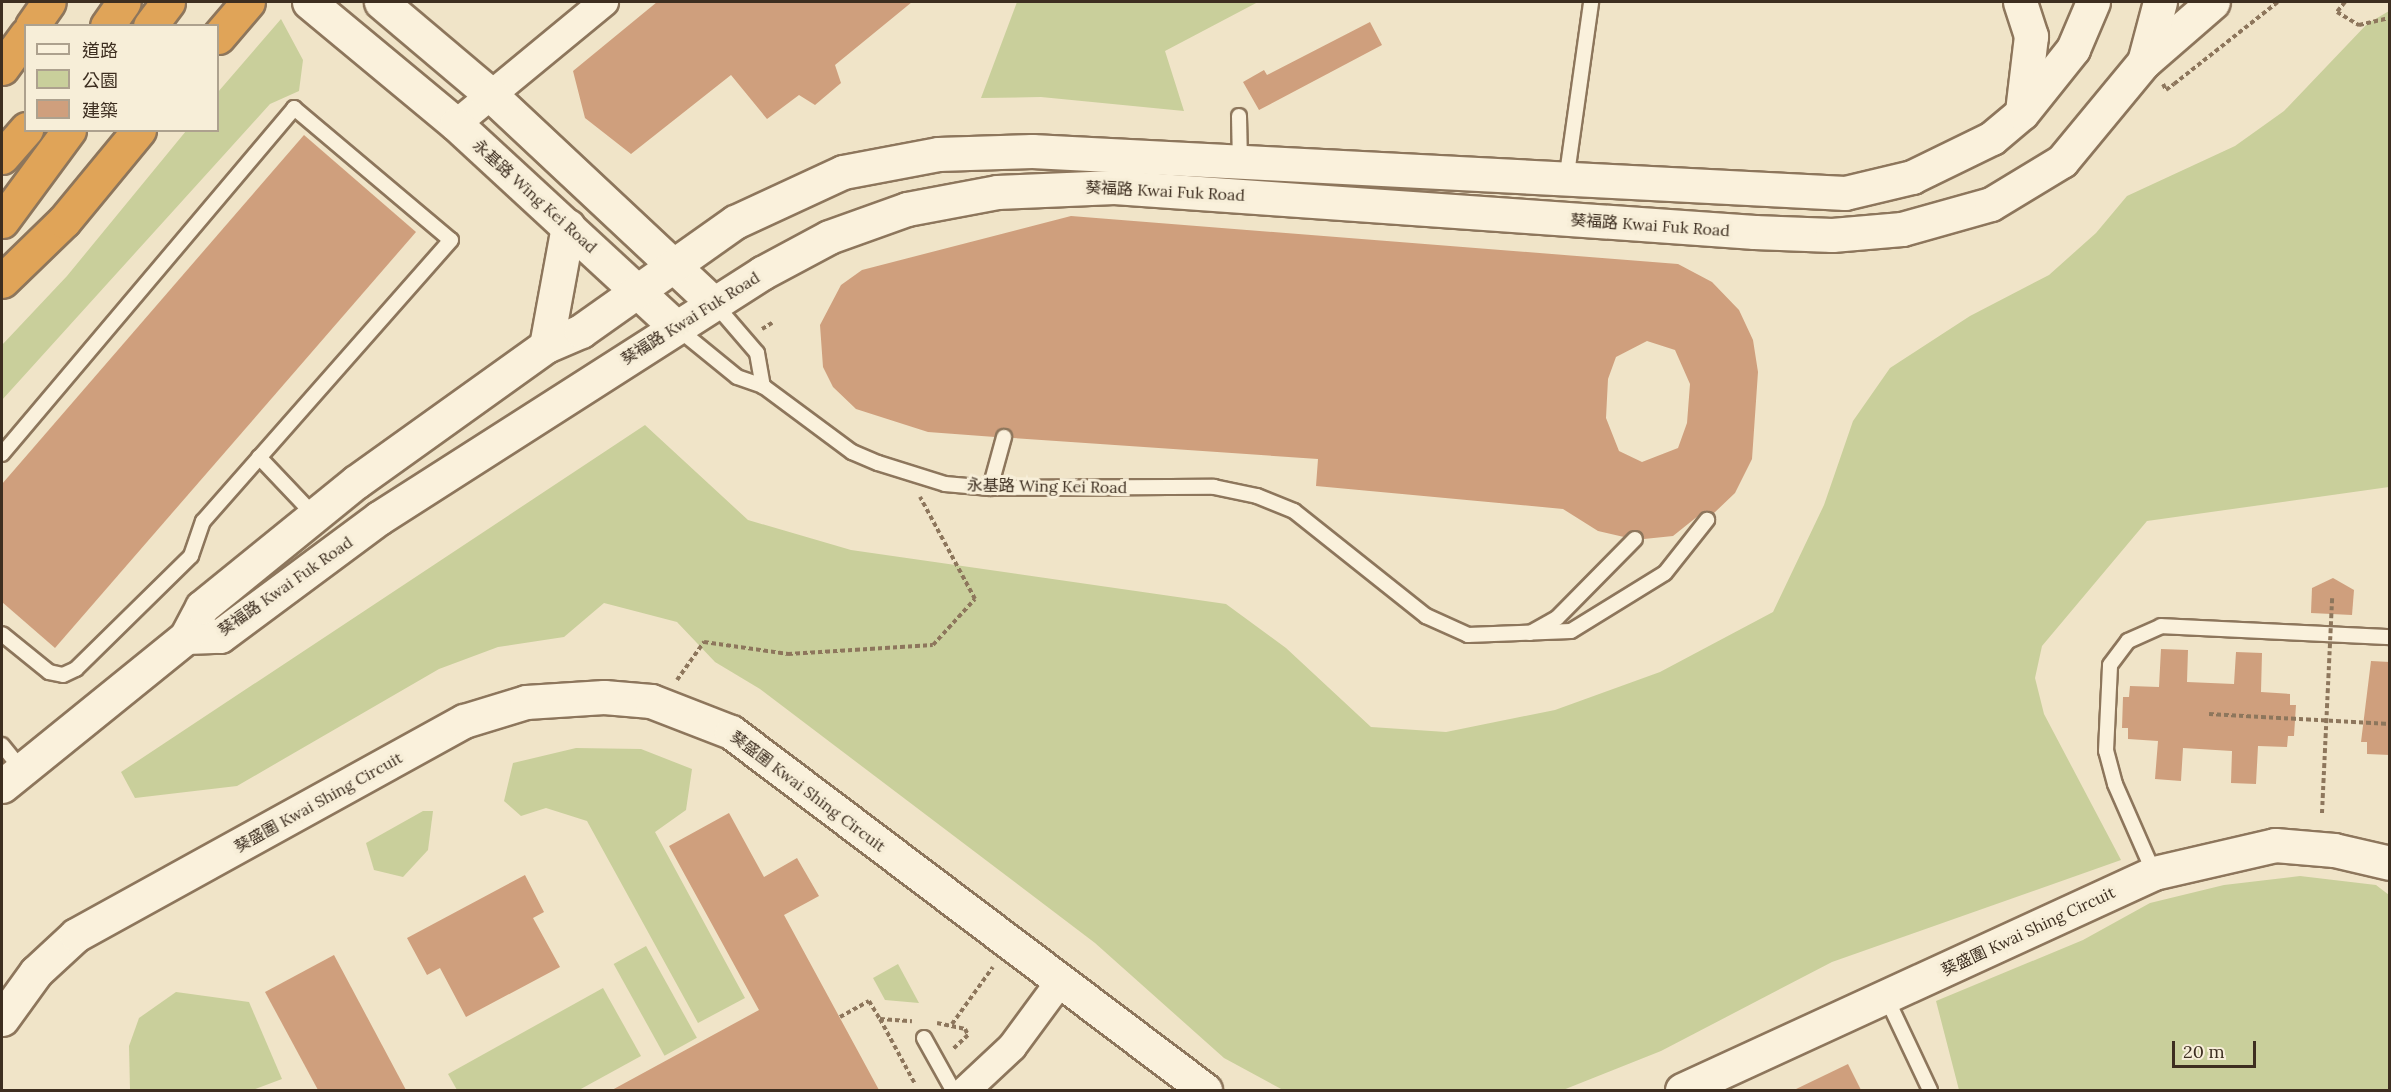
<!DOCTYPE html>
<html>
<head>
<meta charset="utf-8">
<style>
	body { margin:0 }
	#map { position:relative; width:2391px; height:1092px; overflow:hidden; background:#f0e4c8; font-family:Lora,"Noto Sans TC",serif }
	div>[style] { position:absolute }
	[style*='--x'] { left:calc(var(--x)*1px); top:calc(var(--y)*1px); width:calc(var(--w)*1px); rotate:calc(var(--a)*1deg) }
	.green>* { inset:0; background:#c9cf9b; transform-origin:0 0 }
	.building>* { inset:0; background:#cf9f7d }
	.path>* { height:4px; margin-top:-2px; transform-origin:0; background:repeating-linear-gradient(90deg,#8d765c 0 4.5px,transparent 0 7.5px) }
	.roads { filter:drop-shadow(2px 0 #8d765c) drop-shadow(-2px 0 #8d765c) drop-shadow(0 2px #8d765c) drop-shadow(0 -2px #8d765c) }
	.service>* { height:14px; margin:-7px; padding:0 7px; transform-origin:7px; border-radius:7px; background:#faf1dc }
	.minor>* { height:28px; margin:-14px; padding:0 14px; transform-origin:14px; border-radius:14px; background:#faf1dc }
	.tertiary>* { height:33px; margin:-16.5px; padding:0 16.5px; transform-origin:16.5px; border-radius:16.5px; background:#faf1dc }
	.secondary>* { height:33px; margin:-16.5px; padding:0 16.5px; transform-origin:16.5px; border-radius:16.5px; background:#faf1dc }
	.motorway>* { height:33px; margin:-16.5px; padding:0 16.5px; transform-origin:16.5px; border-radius:16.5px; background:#e0a458 }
	.path-bridge>* { height:4px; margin-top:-2px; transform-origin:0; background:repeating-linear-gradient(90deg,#8d765c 0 4.5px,transparent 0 7.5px) }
	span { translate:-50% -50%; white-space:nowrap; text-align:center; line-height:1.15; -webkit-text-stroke:6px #f7eed8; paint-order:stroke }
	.street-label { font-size:16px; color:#3d2e20 }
	.frame { position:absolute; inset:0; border:3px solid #3d2e20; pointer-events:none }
	.legend { position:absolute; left:24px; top:24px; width:195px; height:108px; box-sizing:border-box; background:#f7eed8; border:2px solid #ada18e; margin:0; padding:8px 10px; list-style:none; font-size:18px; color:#3d2e20 }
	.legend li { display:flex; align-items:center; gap:12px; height:30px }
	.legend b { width:30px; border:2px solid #ada18e }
	.scale { position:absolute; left:2172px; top:1041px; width:84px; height:27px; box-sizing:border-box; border:3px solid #3d2e20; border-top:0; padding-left:8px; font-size:18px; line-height:21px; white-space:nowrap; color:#3d2e20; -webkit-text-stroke:4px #f7eed8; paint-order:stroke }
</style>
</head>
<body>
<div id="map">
	<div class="green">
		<i style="clip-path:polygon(1017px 2px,1258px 2px,1165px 51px,1184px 111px,1041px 97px,981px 98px)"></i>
		<i style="clip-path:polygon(2389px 11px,2389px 487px,2147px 521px,2042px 646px,2035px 678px,2044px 714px,2121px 860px,1832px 962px,1661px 1051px,1563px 1090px,1283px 1090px,1224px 1058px,1095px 943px,760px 689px,715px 662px,677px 622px,604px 603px,564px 637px,498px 647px,439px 669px,237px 786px,135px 798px,121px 772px,645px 425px,748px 520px,851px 550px,1226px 604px,1286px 648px,1371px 727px,1446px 732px,1555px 710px,1660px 672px,1773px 612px,1824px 505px,1853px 421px,1890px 368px,1970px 316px,2049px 275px,2096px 233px,2127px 196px,2235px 146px,2284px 111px,2367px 24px)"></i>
		<i style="clip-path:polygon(281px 19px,303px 60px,299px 91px,270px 104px,2px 400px,2px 345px,67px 276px,186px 131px,218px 130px,218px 92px)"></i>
		<i style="clip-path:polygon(576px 748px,641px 749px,692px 769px,686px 810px,655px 832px,745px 998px,698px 1023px,587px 821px,546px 808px,521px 816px,504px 801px,513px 763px)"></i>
		<i style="clip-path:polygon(423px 811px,433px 811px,428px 850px,403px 877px,374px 870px,366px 843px)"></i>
		<i style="clip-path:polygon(2300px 876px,2376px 885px,2389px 895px,2389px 1090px,1959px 1090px,1936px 1001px,2083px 940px,2150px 903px,2224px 885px)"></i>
		<i style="left:646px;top:946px;width:105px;height:37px;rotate:61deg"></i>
		<i style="clip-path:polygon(898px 964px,919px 1003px,885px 1000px,873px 978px)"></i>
		<i style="clip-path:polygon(603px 988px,641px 1056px,579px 1090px,457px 1090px,448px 1074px)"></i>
		<i style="clip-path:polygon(176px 992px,249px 1002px,282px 1079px,253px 1090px,130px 1090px,129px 1046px,139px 1018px)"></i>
	</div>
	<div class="building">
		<i style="clip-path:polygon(657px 2px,912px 2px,835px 65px,841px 83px,815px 105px,799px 95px,767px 119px,731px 75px,631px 154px,585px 118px,573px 71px)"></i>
		<i style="clip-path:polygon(1370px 22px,1382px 45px,1259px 110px,1243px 82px,1264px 70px,1267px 75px)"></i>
		<i style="clip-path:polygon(304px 135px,416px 232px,55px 648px,2px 602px,2px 484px)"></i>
		<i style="clip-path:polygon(evenodd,1071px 216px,1678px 264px,1712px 282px,1739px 310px,1753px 340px,1758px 372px,1752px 459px,1735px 493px,1713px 514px,1703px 512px,1673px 536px,1644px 539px,1637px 530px,1624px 537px,1598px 531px,1563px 509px,1316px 486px,1318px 459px,1013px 438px,1006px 428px,995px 437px,928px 432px,856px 409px,833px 387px,823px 367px,820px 325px,841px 285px,862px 270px,1071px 216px,1647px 341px,1675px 350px,1690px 384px,1687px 423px,1678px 448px,1642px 462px,1619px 451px,1606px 418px,1608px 379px,1616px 357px,1647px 341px)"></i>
		<i style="clip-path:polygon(2333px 578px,2354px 590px,2352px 615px,2311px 613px,2312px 588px)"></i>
		<i style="clip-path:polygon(2161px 649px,2188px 650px,2187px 682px,2234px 684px,2236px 652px,2262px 653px,2261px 692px,2290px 694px,2290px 705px,2296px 705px,2294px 736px,2288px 736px,2287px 747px,2258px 746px,2256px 784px,2231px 783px,2232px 751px,2183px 748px,2181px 781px,2155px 779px,2158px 741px,2128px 739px,2128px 728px,2122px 728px,2123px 697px,2129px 697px,2130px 686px,2159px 687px)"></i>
		<i style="clip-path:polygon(2371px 661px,2390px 662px,2390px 755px,2367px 754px,2367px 742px,2361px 742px)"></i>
		<i style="clip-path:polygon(729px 813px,764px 877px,797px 858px,819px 896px,784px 915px,879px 1090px,612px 1090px,759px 1010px,669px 846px)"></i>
		<i style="clip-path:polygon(525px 875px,544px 912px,533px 918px,560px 967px,466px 1017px,440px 968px,427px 975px,407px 938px)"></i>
		<i style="clip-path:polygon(334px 955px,406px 1090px,318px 1090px,265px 992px)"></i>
		<i style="clip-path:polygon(1848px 1064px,1861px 1090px,1794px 1090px)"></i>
	</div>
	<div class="path">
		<i style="--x:2345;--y:2;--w:13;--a:129"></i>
		<i style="--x:2337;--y:12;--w:26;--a:31"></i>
		<i style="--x:2359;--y:25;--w:32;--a:-13"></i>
		<i style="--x:2163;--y:84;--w:7;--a:63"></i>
		<i style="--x:2166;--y:90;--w:10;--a:-37"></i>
		<i style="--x:2174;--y:84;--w:132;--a:-38.3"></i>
		<i style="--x:762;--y:329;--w:12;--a:-31"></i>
		<i style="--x:677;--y:680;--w:47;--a:-54.6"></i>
		<i style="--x:704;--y:642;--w:85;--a:8.1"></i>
		<i style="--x:788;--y:654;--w:145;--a:-3.6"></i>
		<i style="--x:933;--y:645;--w:62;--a:-47.6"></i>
		<i style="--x:975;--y:599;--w:116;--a:-118.3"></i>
		<i style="--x:2209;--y:714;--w:181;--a:3.2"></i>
		<i style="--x:840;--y:1017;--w:33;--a:-29"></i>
		<i style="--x:869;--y:1001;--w:21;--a:59"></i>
		<i style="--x:880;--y:1019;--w:32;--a:4"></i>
		<i style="--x:880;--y:1019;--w:74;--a:61.7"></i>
		<i style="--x:937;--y:1023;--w:29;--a:12"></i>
		<i style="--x:965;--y:1029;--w:7;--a:63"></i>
		<i style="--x:968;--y:1035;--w:22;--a:137"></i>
		<i style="--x:952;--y:1024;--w:70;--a:-54.3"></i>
	</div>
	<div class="roads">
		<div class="service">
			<i style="--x:1239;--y:116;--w:46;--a:88.8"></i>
			<i style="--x:1566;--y:181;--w:181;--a:-82"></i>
			<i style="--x:714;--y:303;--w:66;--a:49.3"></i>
			<i style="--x:757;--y:353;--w:34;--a:80"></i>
			<i style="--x:677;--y:328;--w:77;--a:39.2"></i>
			<i style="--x:737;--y:377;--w:28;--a:19"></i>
			<i style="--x:763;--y:386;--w:111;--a:36.6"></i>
			<i style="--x:852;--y:452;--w:28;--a:23"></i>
			<i style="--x:878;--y:463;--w:70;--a:17.4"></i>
			<i style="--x:945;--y:484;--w:45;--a:5.1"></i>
			<i style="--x:990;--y:488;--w:224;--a:-0.3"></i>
			<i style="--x:1214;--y:487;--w:44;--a:11.8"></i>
			<i style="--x:1257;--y:496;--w:40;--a:22"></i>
			<i style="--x:1294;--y:511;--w:169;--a:38.5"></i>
			<i style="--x:1426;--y:616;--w:46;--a:24.3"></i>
			<i style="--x:1468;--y:635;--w:103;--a:-2.2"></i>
			<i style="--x:1571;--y:631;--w:110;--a:-31.7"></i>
			<i style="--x:1665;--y:573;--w:68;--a:-51.6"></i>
			<i style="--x:2;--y:454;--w:453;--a:-49.8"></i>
			<i style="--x:294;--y:108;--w:205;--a:40.1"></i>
			<i style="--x:451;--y:240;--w:375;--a:131.4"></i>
			<i style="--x:203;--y:521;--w:37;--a:109"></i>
			<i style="--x:191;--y:556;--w:161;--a:135.5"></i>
			<i style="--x:76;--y:669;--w:14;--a:155"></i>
			<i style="--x:63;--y:675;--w:14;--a:-168"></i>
			<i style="--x:49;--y:672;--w:60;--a:-141"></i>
			<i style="--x:259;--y:457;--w:81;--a:46.5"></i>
			<i style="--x:990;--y:488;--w:53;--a:-74.6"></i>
			<i style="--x:1530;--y:633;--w:31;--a:-29"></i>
			<i style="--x:1557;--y:618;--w:111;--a:-45.4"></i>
			<i style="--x:2;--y:745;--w:32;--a:51"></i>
			<i style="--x:2154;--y:873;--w:97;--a:-113.7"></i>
			<i style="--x:2115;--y:784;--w:34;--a:-105"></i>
			<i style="--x:2106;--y:751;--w:86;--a:-87.3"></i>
			<i style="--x:2110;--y:665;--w:30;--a:-53"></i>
			<i style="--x:2128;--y:641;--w:36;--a:-24"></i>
			<i style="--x:2161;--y:626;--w:229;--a:2.8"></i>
			<i style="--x:1886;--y:997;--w:103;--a:64.7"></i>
			<i style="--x:924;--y:1038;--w:60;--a:60.9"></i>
		</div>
		<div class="minor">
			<i style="--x:456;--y:124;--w:192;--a:-39.5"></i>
			<i style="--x:966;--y:1090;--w:63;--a:-43.1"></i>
			<i style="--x:1012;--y:1047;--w:81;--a:-53.6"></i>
		</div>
		<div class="tertiary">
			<i style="--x:309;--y:2;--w:191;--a:39.7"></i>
			<i style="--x:456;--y:124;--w:298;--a:42.7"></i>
			<i style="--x:381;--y:2;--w:144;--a:40.2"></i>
			<i style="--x:491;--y:95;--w:304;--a:43.1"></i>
			<i style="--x:2;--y:1019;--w:58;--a:-54.1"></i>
			<i style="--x:36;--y:972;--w:54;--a:-42.8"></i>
			<i style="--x:76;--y:935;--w:443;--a:-28.9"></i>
			<i style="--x:464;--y:721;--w:65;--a:-17"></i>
			<i style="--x:526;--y:702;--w:78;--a:-3.7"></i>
			<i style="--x:604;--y:697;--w:47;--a:4.9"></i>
			<i style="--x:651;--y:701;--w:86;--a:21.2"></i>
			<i style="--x:731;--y:732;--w:594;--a:37.06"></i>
			<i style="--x:1682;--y:1090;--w:519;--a:-24.69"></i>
			<i style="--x:2154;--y:873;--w:124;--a:-13"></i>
			<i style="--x:2275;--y:845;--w:59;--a:4.8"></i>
			<i style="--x:2334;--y:850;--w:57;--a:13.1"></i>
		</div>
		<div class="secondary">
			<i style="--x:2020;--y:2;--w:36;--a:72"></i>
			<i style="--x:2031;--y:36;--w:76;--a:96.8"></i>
			<i style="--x:2144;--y:62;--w:91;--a:-41"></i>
			<i style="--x:546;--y:346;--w:122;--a:-79.6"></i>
			<i style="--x:186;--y:637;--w:34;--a:-2"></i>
			<i style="--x:220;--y:636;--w:198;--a:-36.6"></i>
			<i style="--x:379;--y:518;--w:455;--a:-32.6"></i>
			<i style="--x:762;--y:273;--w:76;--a:-28.2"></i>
			<i style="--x:829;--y:237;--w:83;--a:-19.7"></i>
			<i style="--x:907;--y:209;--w:92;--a:-10.7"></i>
			<i style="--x:997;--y:192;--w:117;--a:-2.4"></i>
			<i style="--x:1114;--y:187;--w:642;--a:4.02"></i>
			<i style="--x:1754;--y:232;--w:78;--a:2.2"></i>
			<i style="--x:1832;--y:235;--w:70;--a:-4.9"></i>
			<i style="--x:1902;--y:229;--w:92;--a:-15.7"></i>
			<i style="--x:1991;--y:204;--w:83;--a:-31.2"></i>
			<i style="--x:2062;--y:161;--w:129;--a:-50.4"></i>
			<i style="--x:2144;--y:62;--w:62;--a:-75.1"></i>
			<i style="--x:2;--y:786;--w:237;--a:-39"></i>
			<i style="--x:186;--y:637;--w:34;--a:-62"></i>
			<i style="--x:202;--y:607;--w:198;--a:-39.1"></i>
			<i style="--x:356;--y:482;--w:234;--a:-35.6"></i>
			<i style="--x:546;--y:346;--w:38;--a:-23"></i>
			<i style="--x:581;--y:331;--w:189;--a:-35.3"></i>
			<i style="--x:735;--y:222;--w:119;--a:-24.8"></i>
			<i style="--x:843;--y:172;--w:97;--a:-10.7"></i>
			<i style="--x:938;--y:154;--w:94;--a:-1.8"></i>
			<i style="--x:1032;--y:151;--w:814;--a:2.96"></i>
			<i style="--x:1845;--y:193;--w:69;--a:-13.4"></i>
			<i style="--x:1912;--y:177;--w:89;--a:-26"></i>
			<i style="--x:1992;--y:138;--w:39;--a:-40"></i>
			<i style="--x:2022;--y:113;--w:82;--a:-51.4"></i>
			<i style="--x:2073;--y:49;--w:51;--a:-66.9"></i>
		</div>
		<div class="motorway">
			<i style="--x:32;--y:26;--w:29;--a:-55"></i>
			<i style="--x:107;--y:26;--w:29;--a:-55"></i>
			<i style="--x:150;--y:26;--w:30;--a:-53"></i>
			<i style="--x:218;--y:37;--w:46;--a:-49.4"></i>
			<i style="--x:2;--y:68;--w:41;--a:-54"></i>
			<i style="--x:2;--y:157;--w:37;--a:-49"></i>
			<i style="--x:2;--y:221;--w:113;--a:-53.6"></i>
			<i style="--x:2;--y:281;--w:86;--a:-44.1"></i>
			<i style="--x:64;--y:221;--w:118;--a:-50.5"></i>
		</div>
	</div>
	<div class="path-bridge">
		<i style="--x:2322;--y:813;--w:216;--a:-87.3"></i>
	</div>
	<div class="street-label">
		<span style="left:1165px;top:191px;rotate:3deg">葵福路 Kwai Fuk Road</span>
		<span style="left:535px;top:196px;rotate:42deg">永基路 Wing Kei Road</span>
		<span style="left:1650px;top:225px;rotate:4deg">葵福路 Kwai Fuk Road</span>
		<span style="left:690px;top:318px;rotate:-32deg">葵福路 Kwai Fuk Road</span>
		<span style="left:1047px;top:486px;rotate:1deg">永基路 Wing Kei Road</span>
		<span style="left:285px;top:586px;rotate:-35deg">葵福路 Kwai Fuk Road</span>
		<span style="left:808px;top:791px;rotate:37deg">葵盛圍 Kwai Shing Circuit</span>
		<span style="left:318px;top:802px;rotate:-29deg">葵盛圍 Kwai Shing Circuit</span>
		<span style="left:2028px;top:931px;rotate:-25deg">葵盛圍 Kwai Shing Circuit</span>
	</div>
	<div class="frame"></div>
	<ul class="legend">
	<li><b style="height:8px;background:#faf1dc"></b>道路</li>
	<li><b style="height:16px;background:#c9cf9b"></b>公園</li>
	<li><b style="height:16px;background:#cf9f7d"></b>建築</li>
	</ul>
	<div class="scale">20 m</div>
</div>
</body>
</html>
